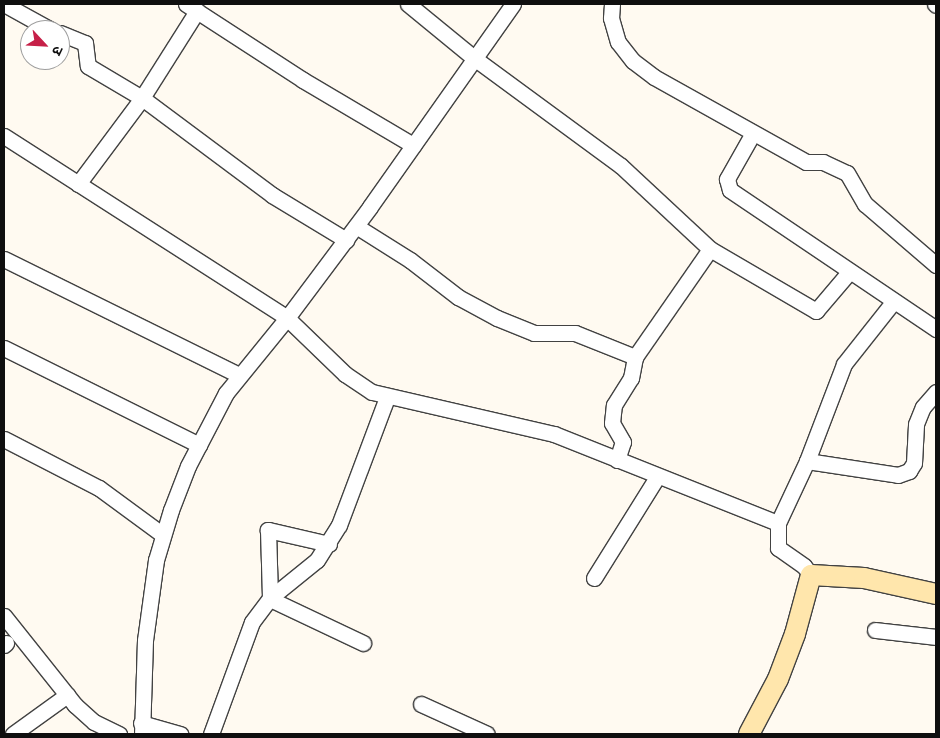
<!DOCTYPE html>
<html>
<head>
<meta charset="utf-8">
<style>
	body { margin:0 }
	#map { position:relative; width:940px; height:738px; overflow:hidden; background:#fffaf1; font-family:"Noto Serif","Noto Sans Devanagari",serif }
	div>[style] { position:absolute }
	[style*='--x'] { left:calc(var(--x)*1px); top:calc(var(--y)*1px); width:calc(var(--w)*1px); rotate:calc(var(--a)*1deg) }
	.roads { filter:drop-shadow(1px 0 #424242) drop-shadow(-1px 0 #424242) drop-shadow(0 1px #424242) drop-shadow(0 -1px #424242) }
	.street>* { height:15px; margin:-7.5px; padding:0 7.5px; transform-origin:7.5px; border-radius:7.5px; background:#fff }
	.secondary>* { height:20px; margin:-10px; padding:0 10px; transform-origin:10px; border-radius:10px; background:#ffe6ac }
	span { translate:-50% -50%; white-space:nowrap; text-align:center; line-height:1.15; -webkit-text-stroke:5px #fff; paint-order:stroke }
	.frame { position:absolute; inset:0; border:5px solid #0f0f0f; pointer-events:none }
	.north { position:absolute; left:20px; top:20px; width:50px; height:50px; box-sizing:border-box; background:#fff; border:1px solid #9f9f9f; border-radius:50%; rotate:115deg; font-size:14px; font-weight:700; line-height:20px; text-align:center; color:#0f0f0f }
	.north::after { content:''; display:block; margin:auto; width:18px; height:22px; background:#c62048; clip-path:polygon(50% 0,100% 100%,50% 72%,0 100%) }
</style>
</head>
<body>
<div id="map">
	<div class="roads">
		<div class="street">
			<i style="--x:4;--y:4;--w:54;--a:29"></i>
			<i style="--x:186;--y:4;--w:140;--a:33"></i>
			<i style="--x:303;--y:80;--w:128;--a:30.6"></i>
			<i style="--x:408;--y:4;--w:85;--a:39.3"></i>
			<i style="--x:474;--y:58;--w:182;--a:36.3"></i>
			<i style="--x:621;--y:166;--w:122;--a:43"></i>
			<i style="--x:710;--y:249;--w:123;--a:30.3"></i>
			<i style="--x:816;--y:311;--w:52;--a:-49.6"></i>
			<i style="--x:513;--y:4;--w:248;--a:125.2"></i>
			<i style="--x:370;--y:207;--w:139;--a:126.8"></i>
			<i style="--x:287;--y:318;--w:81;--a:44"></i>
			<i style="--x:345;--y:374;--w:32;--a:34"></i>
			<i style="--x:372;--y:392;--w:187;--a:13"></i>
			<i style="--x:554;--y:434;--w:241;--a:21.7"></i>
			<i style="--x:612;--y:4;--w:14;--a:94"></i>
			<i style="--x:611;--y:18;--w:25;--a:74"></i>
			<i style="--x:618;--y:42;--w:24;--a:52"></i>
			<i style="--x:633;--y:61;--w:26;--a:37"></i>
			<i style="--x:654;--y:77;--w:174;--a:29.2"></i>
			<i style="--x:806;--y:162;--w:17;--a:0"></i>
			<i style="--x:823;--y:162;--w:26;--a:25"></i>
			<i style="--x:847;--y:173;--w:36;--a:60"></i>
			<i style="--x:865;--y:204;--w:94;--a:40.7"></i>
			<i style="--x:935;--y:4;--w:1;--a:45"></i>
			<i style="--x:60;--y:33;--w:27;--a:22"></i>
			<i style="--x:85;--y:43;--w:23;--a:83"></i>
			<i style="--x:88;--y:66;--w:63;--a:30.7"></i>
			<i style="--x:142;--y:98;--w:162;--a:36.7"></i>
			<i style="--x:272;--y:195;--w:87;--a:31.3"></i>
			<i style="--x:753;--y:133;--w:53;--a:119.5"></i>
			<i style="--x:727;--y:179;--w:11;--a:75"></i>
			<i style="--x:730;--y:190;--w:249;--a:34"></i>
			<i style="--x:4;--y:136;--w:336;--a:32.7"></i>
			<i style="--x:287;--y:318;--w:97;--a:129.1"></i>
			<i style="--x:226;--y:393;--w:82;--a:117.5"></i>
			<i style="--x:188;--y:466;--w:47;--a:111.1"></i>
			<i style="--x:171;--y:510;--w:52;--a:106.7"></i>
			<i style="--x:156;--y:560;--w:81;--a:97.8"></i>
			<i style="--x:145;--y:640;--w:94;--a:91.8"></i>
			<i style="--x:78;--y:184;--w:107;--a:-53.3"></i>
			<i style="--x:142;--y:98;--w:103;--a:-57.7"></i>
			<i style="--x:356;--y:226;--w:64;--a:32.2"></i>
			<i style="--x:410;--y:260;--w:61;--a:37.6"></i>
			<i style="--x:458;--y:297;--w:44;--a:28.3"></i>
			<i style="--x:497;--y:318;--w:40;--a:22"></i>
			<i style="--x:534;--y:333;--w:41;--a:0"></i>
			<i style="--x:575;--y:333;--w:65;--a:21.8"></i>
			<i style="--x:4;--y:259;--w:262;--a:26.3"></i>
			<i style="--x:4;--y:348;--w:218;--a:26.4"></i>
			<i style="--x:4;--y:439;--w:107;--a:27.3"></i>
			<i style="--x:99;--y:488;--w:79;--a:36.3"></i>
			<i style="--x:617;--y:460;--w:19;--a:-72"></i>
			<i style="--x:623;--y:442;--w:22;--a:-120"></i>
			<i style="--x:612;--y:423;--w:18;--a:-84"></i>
			<i style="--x:614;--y:405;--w:32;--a:-58"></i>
			<i style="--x:631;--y:378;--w:21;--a:-79"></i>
			<i style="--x:635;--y:357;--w:131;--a:-55.2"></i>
			<i style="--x:807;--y:461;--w:92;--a:8.7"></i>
			<i style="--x:898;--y:475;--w:12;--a:-20"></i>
			<i style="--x:909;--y:471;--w:9;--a:-58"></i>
			<i style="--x:914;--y:463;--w:39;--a:-87"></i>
			<i style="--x:916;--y:424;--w:18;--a:-68"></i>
			<i style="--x:923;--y:407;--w:20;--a:-49"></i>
			<i style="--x:329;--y:544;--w:63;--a:-167.1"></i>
			<i style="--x:268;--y:530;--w:69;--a:88.3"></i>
			<i style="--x:270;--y:599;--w:103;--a:25.3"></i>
			<i style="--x:811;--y:575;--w:11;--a:-128"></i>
			<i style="--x:804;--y:566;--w:32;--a:-145"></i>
			<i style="--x:778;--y:548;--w:25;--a:-90"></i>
			<i style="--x:778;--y:523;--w:68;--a:-64.9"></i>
			<i style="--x:807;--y:461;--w:104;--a:-69.1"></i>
			<i style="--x:844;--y:364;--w:80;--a:-51.6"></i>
			<i style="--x:594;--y:578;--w:119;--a:-58"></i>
			<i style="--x:4;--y:616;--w:114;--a:51.4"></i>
			<i style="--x:75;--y:705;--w:25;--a:42"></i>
			<i style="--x:94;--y:722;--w:28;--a:26"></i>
			<i style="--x:875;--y:630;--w:61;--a:6.5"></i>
			<i style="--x:4;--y:645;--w:3;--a:-45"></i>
			<i style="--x:421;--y:704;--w:72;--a:24.4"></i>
			<i style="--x:141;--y:723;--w:41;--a:15.8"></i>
			<i style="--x:13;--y:734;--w:67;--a:-35.8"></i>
			<i style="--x:211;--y:734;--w:119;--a:-69.9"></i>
			<i style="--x:252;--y:622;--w:30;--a:-53"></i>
			<i style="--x:270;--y:598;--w:60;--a:-39"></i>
			<i style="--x:317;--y:560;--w:41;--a:-57.8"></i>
			<i style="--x:339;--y:525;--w:137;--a:-69.4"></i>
		</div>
		<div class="secondary">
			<i style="--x:749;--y:734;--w:62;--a:-62.2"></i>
			<i style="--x:778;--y:679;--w:48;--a:-69.3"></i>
			<i style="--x:795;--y:634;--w:61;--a:-74.8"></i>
			<i style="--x:811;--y:575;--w:53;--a:3.2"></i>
			<i style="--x:864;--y:578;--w:74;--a:12.5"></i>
		</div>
	</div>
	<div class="frame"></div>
	<div class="north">उ</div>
</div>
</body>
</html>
